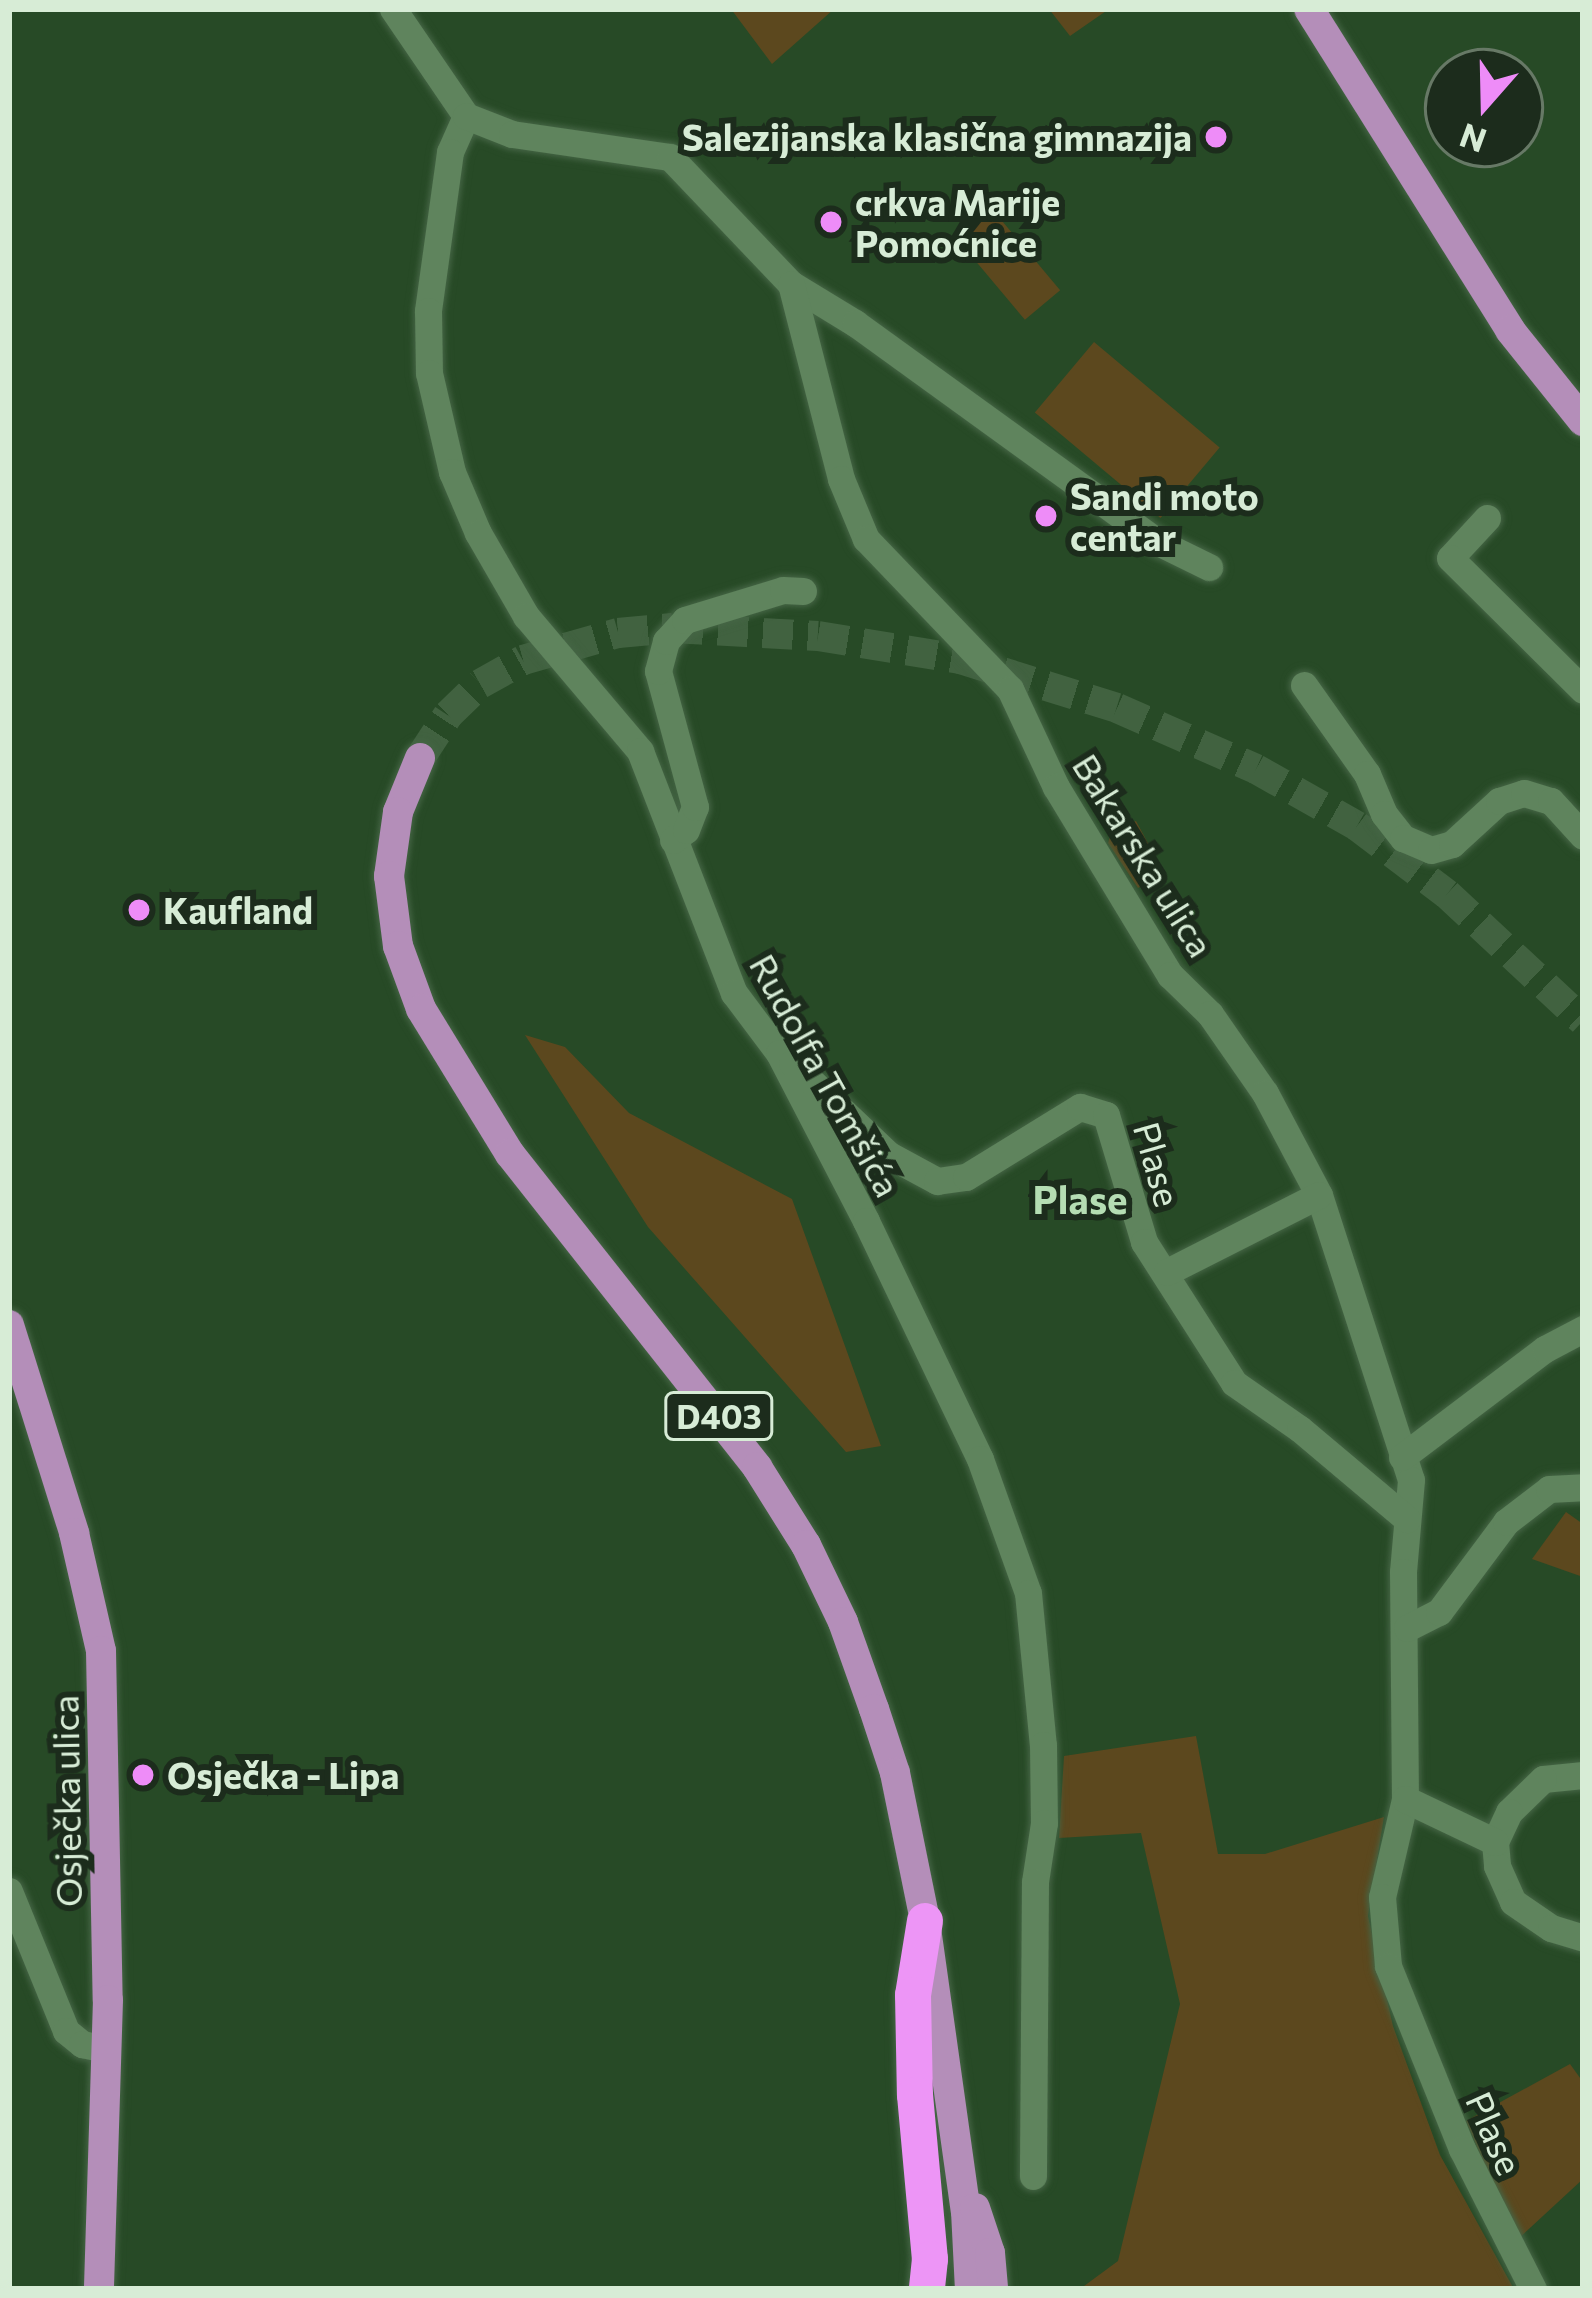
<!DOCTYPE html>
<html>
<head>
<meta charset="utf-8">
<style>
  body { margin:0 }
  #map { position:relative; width:1592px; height:2298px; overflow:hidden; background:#274a26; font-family:Commissioner,sans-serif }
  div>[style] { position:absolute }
  .green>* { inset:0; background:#5c481e; transform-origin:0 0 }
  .major-tunnel>* { height:30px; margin-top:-15px; transform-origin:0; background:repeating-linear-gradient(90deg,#416240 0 30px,transparent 0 45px) }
  .roads { filter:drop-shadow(0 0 3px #456545) drop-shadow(0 0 3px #456545) }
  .minor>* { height:27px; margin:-13.5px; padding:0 13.5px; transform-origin:13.5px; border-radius:13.5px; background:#5f845d }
  .major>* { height:30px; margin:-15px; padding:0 15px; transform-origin:15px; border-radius:15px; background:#b48eb9 }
  .highway>* { height:36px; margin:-18px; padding:0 18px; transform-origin:18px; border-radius:18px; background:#ed95f6 }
  .dots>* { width:33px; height:33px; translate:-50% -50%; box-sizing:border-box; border:6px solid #1c2c1c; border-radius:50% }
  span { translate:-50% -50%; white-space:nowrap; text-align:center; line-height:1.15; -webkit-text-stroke:12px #1c2c1c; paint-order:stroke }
  .shield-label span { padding:3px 9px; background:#1c2c1c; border:3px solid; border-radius:9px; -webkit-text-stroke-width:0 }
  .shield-label { font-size:33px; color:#d7ecd6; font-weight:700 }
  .poi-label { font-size:36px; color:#d7ecd6; font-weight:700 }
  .right { translate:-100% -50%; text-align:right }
  .left { translate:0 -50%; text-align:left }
  .street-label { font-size:36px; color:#d7ecd6 }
  .neighbourhood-label { font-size:39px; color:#b5ddb3; font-weight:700 }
  .frame { position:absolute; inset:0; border:12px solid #d7ecd6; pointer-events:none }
  .north { position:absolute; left:1424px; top:48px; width:120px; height:120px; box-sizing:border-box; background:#1c2c1c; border:3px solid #677966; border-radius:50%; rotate:200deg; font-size:33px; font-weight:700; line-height:48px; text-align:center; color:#d7ecd6 }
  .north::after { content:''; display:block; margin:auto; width:42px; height:54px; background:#ee8cf8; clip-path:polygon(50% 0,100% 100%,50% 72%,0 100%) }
</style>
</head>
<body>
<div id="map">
  <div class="green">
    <i style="clip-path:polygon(731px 9px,834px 9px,772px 64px)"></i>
    <i style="clip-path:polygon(1049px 9px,1109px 9px,1070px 36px)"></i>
    <i style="left:992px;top:209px;width:106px;height:46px;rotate:50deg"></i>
    <i style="left:1094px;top:342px;width:164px;height:92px;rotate:40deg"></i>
    <i style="clip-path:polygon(1136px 821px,1164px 873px,1138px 888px,1108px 843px,1112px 830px)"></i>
    <i style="clip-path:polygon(525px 1035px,565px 1047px,629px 1113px,792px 1199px,881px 1446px,846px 1452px,648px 1227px)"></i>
    <i style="clip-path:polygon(1566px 1512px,1583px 1524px,1583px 1577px,1532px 1559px)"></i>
    <i style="clip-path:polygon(1196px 1736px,1218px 1854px,1265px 1854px,1384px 1817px,1368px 1916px,1393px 2026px,1440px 2155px,1514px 2289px,1080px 2289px,1118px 2261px,1180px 2004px,1141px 1833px,1059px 1838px,1064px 1756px)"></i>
    <i style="clip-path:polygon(1570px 2064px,1583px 2082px,1583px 2179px,1517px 2240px,1466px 2121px)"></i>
  </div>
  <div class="major-tunnel">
    <i style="left:420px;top:758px;width:51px;rotate:-56.9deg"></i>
    <i style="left:448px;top:715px;width:45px;rotate:-44.1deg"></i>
    <i style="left:480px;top:684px;width:49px;rotate:-29.2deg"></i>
    <i style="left:523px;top:660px;width:99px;rotate:-15.9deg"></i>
    <i style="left:618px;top:633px;width:55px;rotate:-5.2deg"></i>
    <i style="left:673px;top:628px;width:145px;rotate:3.2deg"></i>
    <i style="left:818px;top:636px;width:144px;rotate:9.2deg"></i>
    <i style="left:960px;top:659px;width:164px;rotate:17.3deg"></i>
    <i style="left:1117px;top:708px;width:152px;rotate:23.7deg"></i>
    <i style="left:1256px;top:769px;width:116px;rotate:29.4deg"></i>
    <i style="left:1357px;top:826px;width:113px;rotate:37.1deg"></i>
    <i style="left:1447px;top:894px;width:186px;rotate:43deg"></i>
  </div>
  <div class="roads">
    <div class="minor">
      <i style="left:393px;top:9px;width:130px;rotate:55.7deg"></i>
      <i style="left:466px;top:116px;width:39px;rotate:114deg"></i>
      <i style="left:450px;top:152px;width:161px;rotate:97.9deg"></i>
      <i style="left:428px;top:311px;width:62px;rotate:89.1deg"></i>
      <i style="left:429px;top:373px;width:102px;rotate:76.9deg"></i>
      <i style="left:452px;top:472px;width:66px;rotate:66.9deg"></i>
      <i style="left:478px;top:533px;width:96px;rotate:60deg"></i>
      <i style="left:526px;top:616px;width:177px;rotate:49.8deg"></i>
      <i style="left:640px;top:751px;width:260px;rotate:68.8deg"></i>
      <i style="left:734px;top:993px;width:75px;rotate:53.1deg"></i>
      <i style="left:779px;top:1053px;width:189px;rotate:62.6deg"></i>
      <i style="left:866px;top:1221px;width:264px;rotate:64.4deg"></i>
      <i style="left:980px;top:1459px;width:142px;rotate:70.3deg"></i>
      <i style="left:1028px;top:1593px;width:153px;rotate:84.4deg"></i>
      <i style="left:1043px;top:1745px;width:78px;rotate:89.3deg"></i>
      <i style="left:1044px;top:1823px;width:60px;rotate:98.7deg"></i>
      <i style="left:1035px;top:1882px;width:294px;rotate:90.4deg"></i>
      <i style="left:466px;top:116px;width:49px;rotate:21.4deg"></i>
      <i style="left:512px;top:134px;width:160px;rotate:8.3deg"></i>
      <i style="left:670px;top:157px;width:175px;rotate:46.4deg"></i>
      <i style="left:791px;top:284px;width:75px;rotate:31.4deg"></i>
      <i style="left:855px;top:323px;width:374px;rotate:35.9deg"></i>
      <i style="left:1158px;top:542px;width:57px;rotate:26.1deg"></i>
      <i style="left:791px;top:284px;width:201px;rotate:75.6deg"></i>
      <i style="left:841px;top:479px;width:65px;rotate:67.4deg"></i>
      <i style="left:866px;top:539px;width:208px;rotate:46.2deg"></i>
      <i style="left:1010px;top:689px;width:108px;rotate:64.9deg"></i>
      <i style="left:1056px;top:787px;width:220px;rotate:58.8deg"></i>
      <i style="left:1170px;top:975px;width:56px;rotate:44.3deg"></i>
      <i style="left:1210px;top:1014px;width:96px;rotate:55.2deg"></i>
      <i style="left:1265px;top:1093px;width:115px;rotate:62.1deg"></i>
      <i style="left:1319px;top:1195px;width:299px;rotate:72.1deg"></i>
      <i style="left:1411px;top:1480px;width:92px;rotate:95deg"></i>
      <i style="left:1403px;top:1572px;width:227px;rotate:89.5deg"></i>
      <i style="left:1405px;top:1799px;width:101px;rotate:103.2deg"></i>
      <i style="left:1382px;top:1897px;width:69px;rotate:85deg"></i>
      <i style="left:1388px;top:1966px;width:197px;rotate:68deg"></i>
      <i style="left:1462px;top:2149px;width:157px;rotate:63.1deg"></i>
      <i style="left:1487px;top:518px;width:54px;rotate:132.8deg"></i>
      <i style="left:1450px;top:558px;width:187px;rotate:44.8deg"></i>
      <i style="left:1304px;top:685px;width:109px;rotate:54.7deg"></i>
      <i style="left:1367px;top:774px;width:43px;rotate:67deg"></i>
      <i style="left:1384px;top:814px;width:31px;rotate:52deg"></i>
      <i style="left:1403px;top:838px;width:30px;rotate:23deg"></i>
      <i style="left:1431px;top:850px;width:22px;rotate:-16deg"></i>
      <i style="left:1452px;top:844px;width:64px;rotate:-42.5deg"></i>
      <i style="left:1499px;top:801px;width:26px;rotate:-18deg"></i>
      <i style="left:1524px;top:793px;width:28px;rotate:17deg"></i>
      <i style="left:1551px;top:801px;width:47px;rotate:47.6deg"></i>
      <i style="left:673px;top:840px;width:16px;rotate:-38deg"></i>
      <i style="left:686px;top:830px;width:25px;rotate:-69deg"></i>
      <i style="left:695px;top:807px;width:141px;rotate:-105.2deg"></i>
      <i style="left:658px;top:671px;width:31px;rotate:-75deg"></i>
      <i style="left:666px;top:641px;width:28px;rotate:-48deg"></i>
      <i style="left:685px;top:620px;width:102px;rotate:-17deg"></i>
      <i style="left:783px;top:590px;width:20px;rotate:3deg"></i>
      <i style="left:792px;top:1063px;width:134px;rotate:43.5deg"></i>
      <i style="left:889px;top:1155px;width:55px;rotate:28.4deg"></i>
      <i style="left:937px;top:1181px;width:29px;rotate:-8deg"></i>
      <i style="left:966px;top:1177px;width:134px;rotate:-31.6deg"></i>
      <i style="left:1080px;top:1107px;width:27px;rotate:17deg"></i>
      <i style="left:1106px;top:1115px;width:133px;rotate:73.3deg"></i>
      <i style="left:1144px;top:1242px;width:167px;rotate:57.4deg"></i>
      <i style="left:1234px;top:1383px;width:80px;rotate:34.9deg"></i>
      <i style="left:1300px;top:1429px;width:140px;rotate:40.1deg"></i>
      <i style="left:1167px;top:1272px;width:170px;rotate:-26.9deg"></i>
      <i style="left:1402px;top:1457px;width:179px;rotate:-37.1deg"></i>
      <i style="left:1545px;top:1349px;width:43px;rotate:-27.8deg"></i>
      <i style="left:1407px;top:1628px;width:36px;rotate:-27deg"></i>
      <i style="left:1439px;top:1612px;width:112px;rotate:-53.3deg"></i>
      <i style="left:1506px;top:1522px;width:54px;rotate:-37.5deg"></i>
      <i style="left:1549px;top:1489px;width:34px;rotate:-3deg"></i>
      <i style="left:1583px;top:1775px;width:40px;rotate:174.3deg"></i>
      <i style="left:1543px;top:1779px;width:47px;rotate:135.9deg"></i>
      <i style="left:1509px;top:1812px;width:33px;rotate:115deg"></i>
      <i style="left:1495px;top:1842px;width:24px;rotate:85deg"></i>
      <i style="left:1497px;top:1866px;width:39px;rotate:66deg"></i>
      <i style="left:1513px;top:1902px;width:46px;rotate:34.4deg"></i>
      <i style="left:1551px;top:1928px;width:34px;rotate:17deg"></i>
      <i style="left:1405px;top:1799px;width:100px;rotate:25.5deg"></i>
      <i style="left:9px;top:1891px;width:151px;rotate:67.8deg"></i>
      <i style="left:66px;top:2031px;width:21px;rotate:39deg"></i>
      <i style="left:82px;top:2044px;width:25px;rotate:12deg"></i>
    </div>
    <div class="major">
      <i style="left:1309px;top:9px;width:379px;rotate:57.9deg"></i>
      <i style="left:1510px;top:330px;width:117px;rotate:51.3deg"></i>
      <i style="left:420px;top:758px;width:58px;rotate:112.2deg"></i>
      <i style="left:398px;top:812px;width:65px;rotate:98deg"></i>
      <i style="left:389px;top:876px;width:71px;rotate:82.7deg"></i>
      <i style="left:398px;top:946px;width:67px;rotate:69.9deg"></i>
      <i style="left:421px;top:1009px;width:170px;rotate:58.5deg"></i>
      <i style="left:510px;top:1154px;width:399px;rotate:51.7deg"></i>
      <i style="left:757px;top:1467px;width:92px;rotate:57.9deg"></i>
      <i style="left:806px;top:1545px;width:85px;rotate:64.3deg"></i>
      <i style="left:843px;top:1622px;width:92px;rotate:70.4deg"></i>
      <i style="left:874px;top:1709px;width:67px;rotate:71.8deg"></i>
      <i style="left:895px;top:1773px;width:151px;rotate:78.5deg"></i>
      <i style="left:925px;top:1921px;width:293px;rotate:82deg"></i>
      <i style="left:966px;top:2211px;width:78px;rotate:87.1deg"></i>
      <i style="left:9px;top:1325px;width:218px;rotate:72.6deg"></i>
      <i style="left:74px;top:1533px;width:121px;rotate:77.1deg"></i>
      <i style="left:101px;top:1651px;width:349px;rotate:88.9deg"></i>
      <i style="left:108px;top:2000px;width:289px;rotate:91.8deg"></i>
      <i style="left:975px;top:2208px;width:47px;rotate:71.6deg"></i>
      <i style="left:990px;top:2253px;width:36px;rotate:85deg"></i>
    </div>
    <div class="highway">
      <i style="left:925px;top:1921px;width:75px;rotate:99.2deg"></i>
      <i style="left:913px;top:1995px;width:100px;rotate:88.9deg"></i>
      <i style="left:915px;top:2095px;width:165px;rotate:84.8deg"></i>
      <i style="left:930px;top:2259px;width:30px;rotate:96deg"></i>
    </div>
  </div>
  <div class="dots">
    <i style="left:1216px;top:137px;background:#ee8cf8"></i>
    <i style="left:831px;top:222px;background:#ee8cf8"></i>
    <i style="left:1046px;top:516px;background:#ee8cf8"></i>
    <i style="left:139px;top:910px;background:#ee8cf8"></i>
    <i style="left:143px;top:1775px;background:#ee8cf8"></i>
  </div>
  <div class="shield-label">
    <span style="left:719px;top:1416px">D403</span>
  </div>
  <div class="poi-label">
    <span class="right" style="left:1192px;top:137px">Salezijanska klasična gimnazija</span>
    <span class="left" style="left:855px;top:222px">crkva Marije<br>Pomoćnice</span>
    <span class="left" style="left:1070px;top:516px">Sandi moto<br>centar</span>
    <span class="left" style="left:163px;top:910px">Kaufland</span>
    <span class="left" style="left:167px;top:1775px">Osječka - Lipa</span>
  </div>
  <div class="street-label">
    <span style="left:1144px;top:855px;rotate:58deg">Bakarska ulica</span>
    <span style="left:826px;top:1075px;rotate:61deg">Rudolfa Tomšića</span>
    <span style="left:1158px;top:1164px;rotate:74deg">Plase</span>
    <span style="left:66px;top:1801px;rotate:-91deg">Osječka ulica</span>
    <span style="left:1495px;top:2133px;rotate:66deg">Plase</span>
  </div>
  <div class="neighbourhood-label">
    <span style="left:1080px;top:1198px">Plase</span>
  </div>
  <div class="frame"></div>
  <div class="north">N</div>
</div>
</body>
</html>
